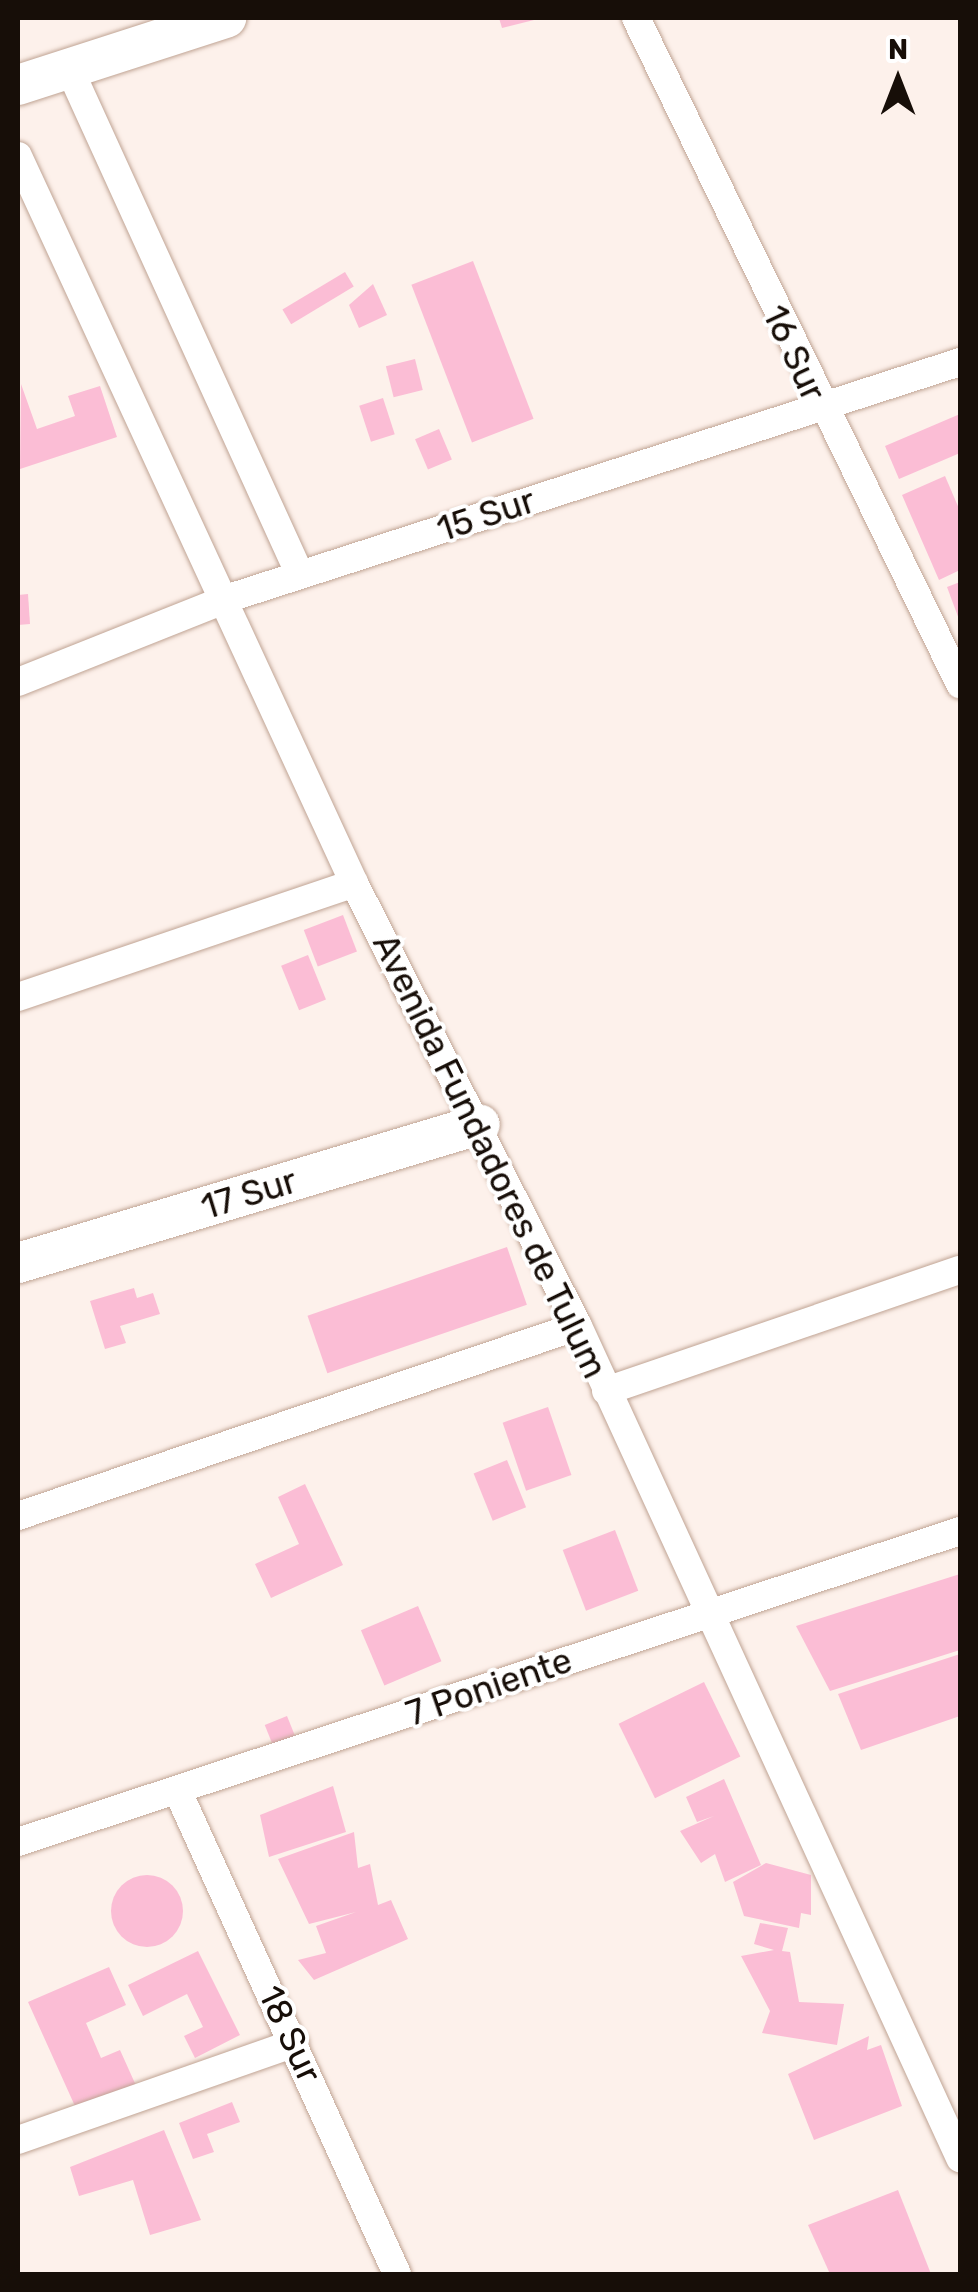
<!DOCTYPE html>
<html>
<head>
<meta charset="utf-8">
<style>
  body { margin:0 }
  #map { position:relative; width:978px; height:2292px; overflow:hidden; background:#fdf1eb; font-family:Rubik,sans-serif }
  div>[style] { position:absolute }
  .building>* { inset:0; background:#fbbdd5; transform-origin:0 0 }
  .round { border-radius:50% }
  .roads { filter:drop-shadow(0 0 2px #c0a494) drop-shadow(0 0 2px #c0a494) }
  .street>* { height:28px; margin:-14px; padding:0 14px; transform-origin:14px; border-radius:14px; background:#fff }
  .secondary>* { height:40px; margin:-20px; padding:0 20px; transform-origin:20px; border-radius:20px; background:#fff }
  span { translate:-50% -50%; white-space:nowrap; text-align:center; line-height:1.15; -webkit-text-stroke:8px #fff; paint-order:stroke }
  .street-label { font-size:35px; color:#170e08 }
  .frame { position:absolute; inset:0; border:20px solid #170e08; pointer-events:none }
  .north { position:absolute; left:848px; top:30px; width:100px; height:100px; -webkit-text-stroke:8px #fff; paint-order:stroke; rotate:0deg; font-size:28px; font-weight:700; line-height:40px; text-align:center; color:#170e08 }
  .north::after { content:''; display:block; margin:auto; width:35px; height:45px; background:#170e08; clip-path:polygon(50% 0,100% 100%,50% 72%,0 100%) }
</style>
</head>
<body>
<div id="map">
  <div class="building">
    <i style="clip-path:polygon(499px 18px,538px 18px,538px 19px,502px 28px)"></i>
    <i style="left:473px;top:261px;width:169px;height:66px;rotate:69deg"></i>
    <i style="left:345px;top:272px;width:17px;height:73px;rotate:59deg"></i>
    <i style="clip-path:polygon(373px 284px,387px 315px,359px 328px,349px 305px)"></i>
    <i style="left:415px;top:359px;width:32px;height:30px;rotate:76deg"></i>
    <i style="clip-path:polygon(21px 384px,37px 429px,75px 416px,68px 396px,100px 386px,117px 437px,20px 469px)"></i>
    <i style="left:383px;top:398px;width:38px;height:25px;rotate:72deg"></i>
    <i style="clip-path:polygon(960px 414px,960px 453px,899px 479px,885px 446px)"></i>
    <i style="left:439px;top:429px;width:33px;height:26px;rotate:67deg"></i>
    <i style="clip-path:polygon(945px 476px,960px 511px,960px 570px,939px 580px,902px 495px)"></i>
    <i style="clip-path:polygon(960px 582px,960px 622px,947px 587px)"></i>
    <i style="clip-path:polygon(28px 594px,30px 624px,18px 625px,18px 595px)"></i>
    <i style="left:343px;top:915px;width:39px;height:42px;rotate:69deg"></i>
    <i style="left:308px;top:955px;width:48px;height:29px;rotate:68deg"></i>
    <i style="left:507px;top:1247px;width:61px;height:211px;rotate:71deg"></i>
    <i style="clip-path:polygon(134px 1288px,137px 1298px,153px 1293px,160px 1314px,120px 1326px,126px 1343px,105px 1349px,90px 1301px)"></i>
    <i style="left:548px;top:1407px;width:72px;height:48px;rotate:71deg"></i>
    <i style="left:507px;top:1460px;width:51px;height:36px;rotate:68deg"></i>
    <i style="clip-path:polygon(305px 1484px,343px 1565px,271px 1598px,255px 1564px,299px 1544px,278px 1497px)"></i>
    <i style="left:615px;top:1530px;width:65px;height:56px;rotate:69deg"></i>
    <i style="clip-path:polygon(960px 1574px,960px 1650px,830px 1691px,796px 1626px)"></i>
    <i style="left:418px;top:1606px;width:60px;height:62px;rotate:67deg"></i>
    <i style="clip-path:polygon(960px 1654px,960px 1716px,861px 1750px,838px 1694px)"></i>
    <i style="left:704px;top:1682px;width:83px;height:95px;rotate:64deg"></i>
    <i style="left:287px;top:1716px;width:22px;height:24px;rotate:68deg"></i>
    <i style="clip-path:polygon(724px 1779px,761px 1865px,725px 1882px,715px 1854px,701px 1863px,680px 1831px,714px 1816px,697px 1822px,686px 1797px)"></i>
    <i style="clip-path:polygon(333px 1786px,346px 1832px,269px 1857px,260px 1815px)"></i>
    <i style="clip-path:polygon(354px 1832px,358px 1868px,370px 1864px,378px 1905px,391px 1900px,408px 1939px,314px 1980px,298px 1960px,326px 1953px,316px 1926px,356px 1912px,309px 1924px,278px 1859px)"></i>
    <i style="clip-path:polygon(766px 1863px,811px 1875px,811px 1915px,801px 1913px,799px 1928px,744px 1916px,733px 1882px)"></i>
    <i class="round" style="left:111px;top:1875px;width:72px;height:72px"></i>
    <i style="clip-path:polygon(760px 1923px,788px 1928px,782px 1951px,790px 1952px,799px 2002px,844px 2004px,837px 2045px,762px 2033px,770px 2011px,741px 1956px,774px 1950px,754px 1944px)"></i>
    <i style="clip-path:polygon(198px 1951px,240px 2035px,195px 2058px,184px 2036px,203px 2027px,187px 1994px,143px 2016px,128px 1985px)"></i>
    <i style="clip-path:polygon(109px 1967px,126px 2005px,86px 2023px,101px 2058px,120px 2050px,138px 2090px,79px 2115px,28px 2002px)"></i>
    <i style="clip-path:polygon(869px 2036px,867px 2050px,881px 2045px,902px 2106px,814px 2140px,788px 2074px)"></i>
    <i style="clip-path:polygon(232px 2102px,240px 2122px,207px 2134px,214px 2152px,193px 2159px,179px 2123px)"></i>
    <i style="clip-path:polygon(164px 2130px,201px 2220px,150px 2235px,133px 2180px,79px 2196px,70px 2167px)"></i>
    <i style="clip-path:polygon(898px 2190px,931px 2274px,830px 2274px,808px 2225px)"></i>
  </div>
  <div class="roads">
    <div class="street">
      <i style="left:636px;top:18px;width:741px;rotate:64.06deg"></i>
      <i style="left:69px;top:68px;width:557px;rotate:65.5deg"></i>
      <i style="left:18px;top:156px;width:801px;rotate:65.19deg"></i>
      <i style="left:354px;top:883px;width:496px;rotate:63.2deg"></i>
      <i style="left:578px;top:1326px;width:916px;rotate:65.34deg"></i>
      <i style="left:18px;top:682px;width:227px;rotate:-21.7deg"></i>
      <i style="left:229px;top:598px;width:768px;rotate:-17.89deg"></i>
      <i style="left:18px;top:997px;width:355px;rotate:-18.7deg"></i>
      <i style="left:606px;top:1391px;width:374px;rotate:-18.9deg"></i>
      <i style="left:18px;top:1516px;width:591px;rotate:-18.74deg"></i>
      <i style="left:179px;top:1794px;width:527px;rotate:65.57deg"></i>
      <i style="left:18px;top:1842px;width:992px;rotate:-18.27deg"></i>
      <i style="left:18px;top:2140px;width:293px;rotate:-19.3deg"></i>
    </div>
    <div class="secondary">
      <i style="left:18px;top:85px;width:219px;rotate:-17.9deg"></i>
      <i style="left:18px;top:1263px;width:482px;rotate:-16.7deg"></i>
    </div>
  </div>
  <div class="street-label">
    <span style="left:794px;top:353px;rotate:65deg">16 Sur</span>
    <span style="left:486px;top:515px;rotate:-18deg">15 Sur</span>
    <span style="left:490px;top:1156px;rotate:64deg">Avenida Fundadores de Tulum</span>
    <span style="left:249px;top:1194px;rotate:-17deg">17 Sur</span>
    <span style="left:489px;top:1687px;rotate:-19deg">7 Poniente</span>
    <span style="left:290px;top:2034px;rotate:65deg">18 Sur</span>
  </div>
  <div class="frame"></div>
  <div class="north">N</div>
</div>
</body>
</html>
